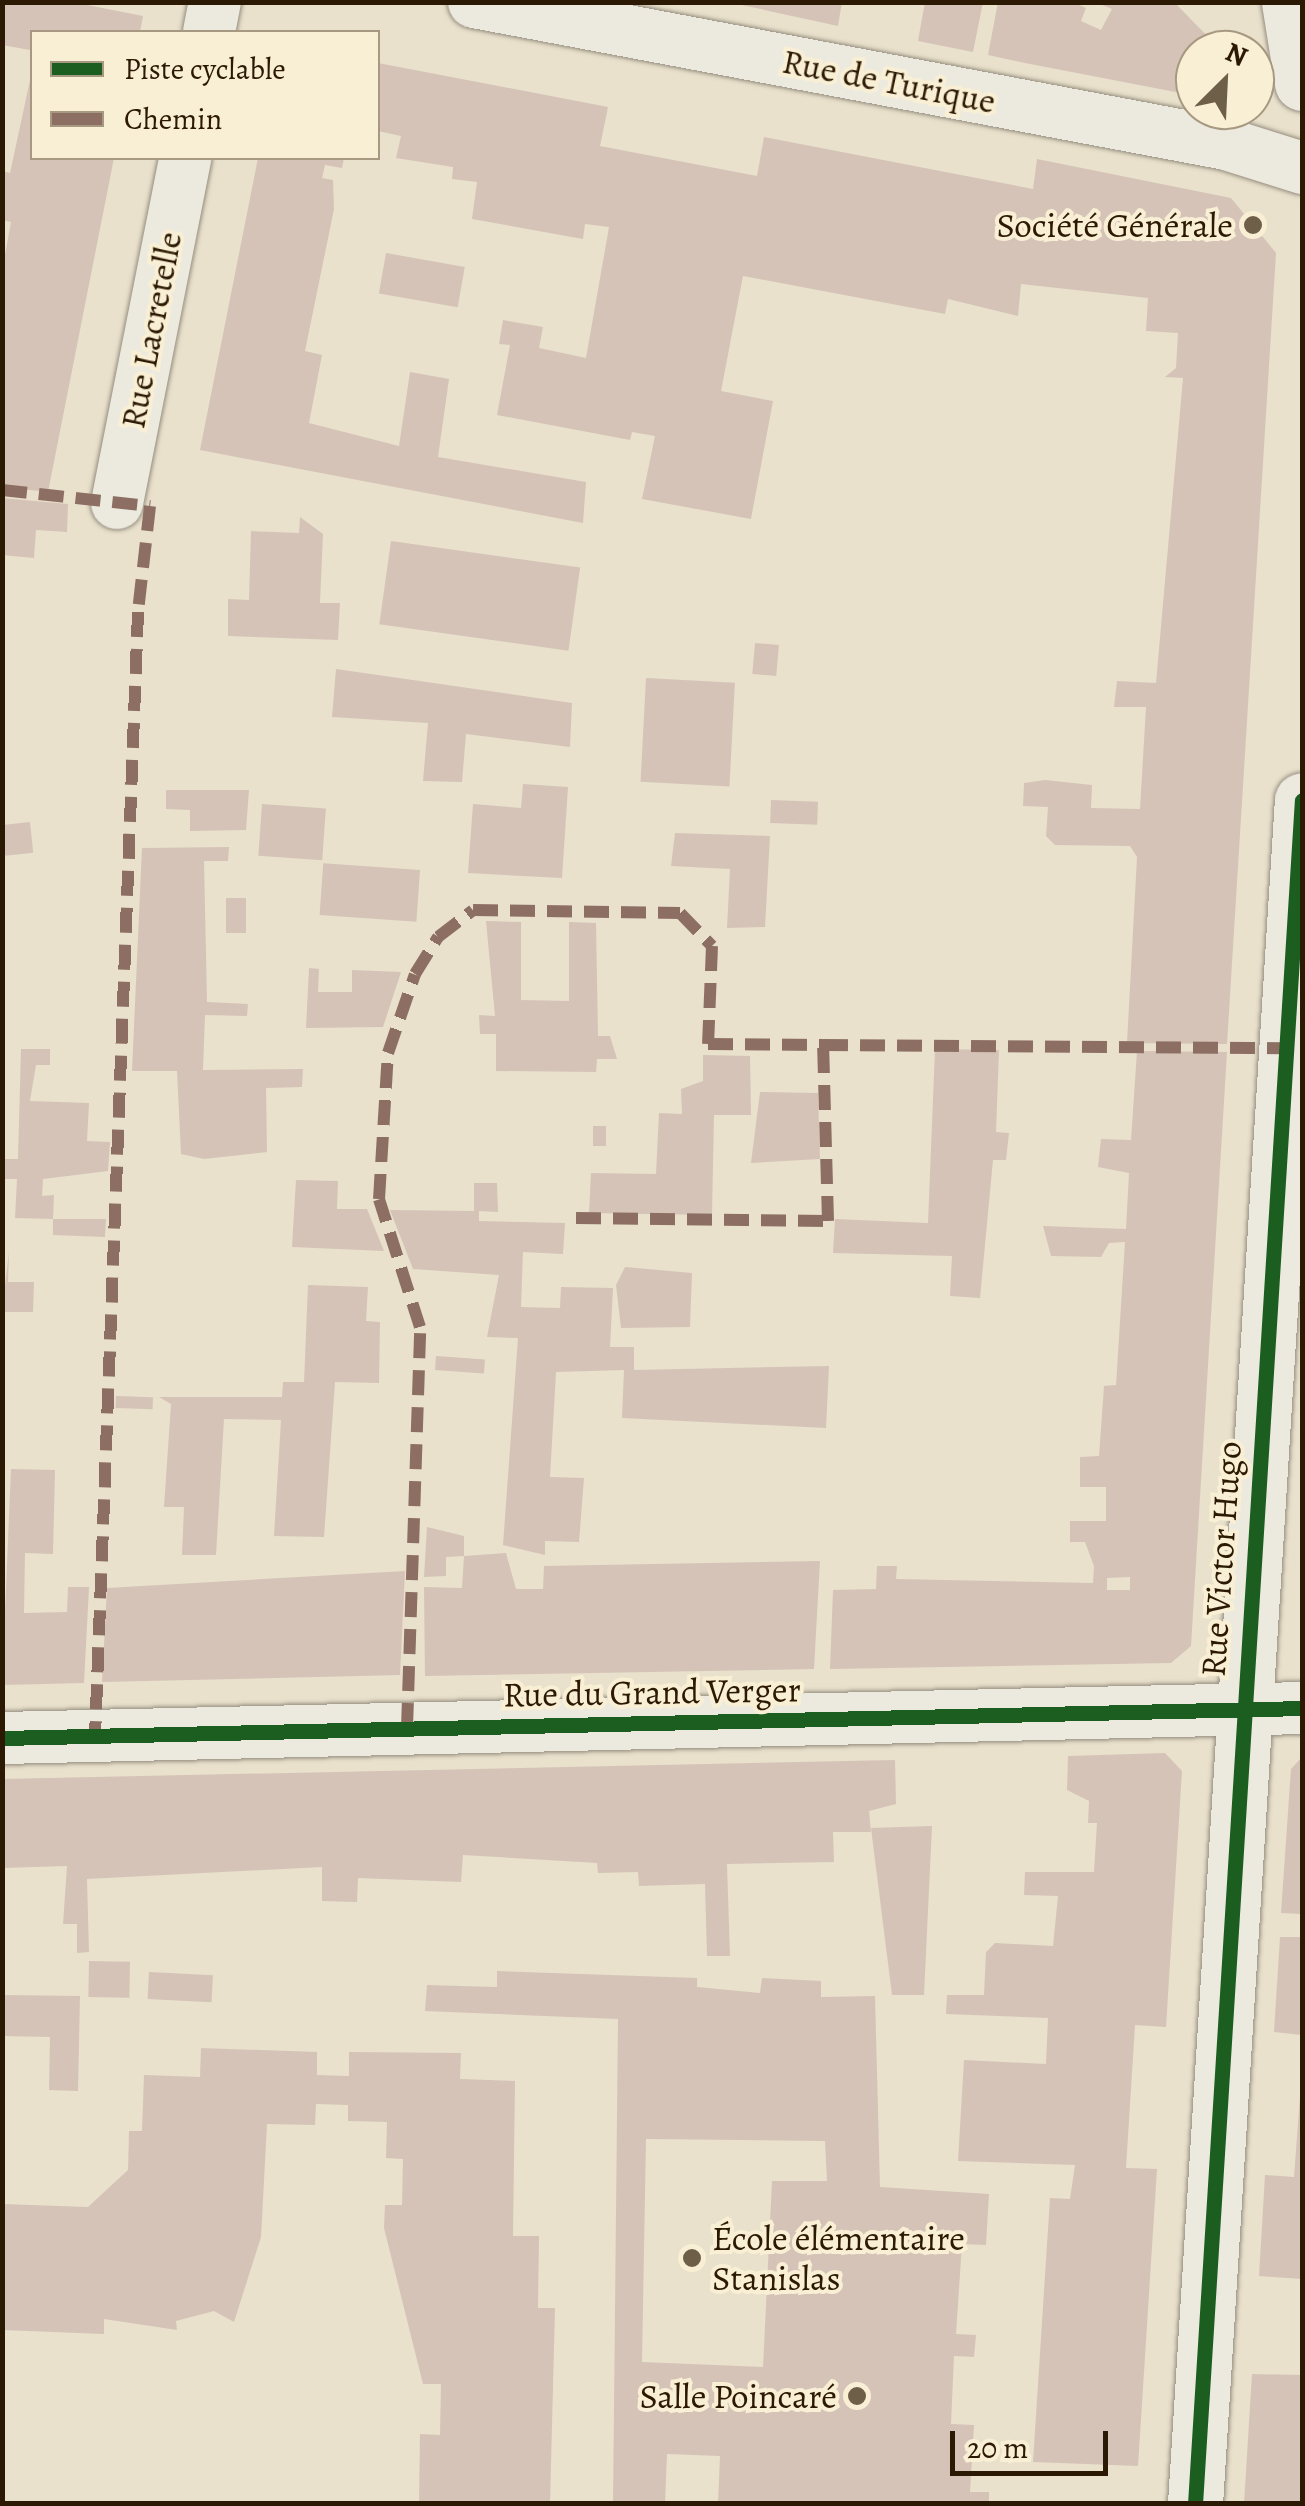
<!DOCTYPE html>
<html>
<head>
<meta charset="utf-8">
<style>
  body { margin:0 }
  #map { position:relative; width:1305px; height:2506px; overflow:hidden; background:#e9e1cc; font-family:Alegreya,serif }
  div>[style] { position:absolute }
  .building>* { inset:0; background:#d5c3b8; transform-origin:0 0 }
  .roads { filter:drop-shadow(0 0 2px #958d7f) drop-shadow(0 0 2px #958d7f) }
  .street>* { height:52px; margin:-26px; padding:0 26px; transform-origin:26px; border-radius:26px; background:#ece9de }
  .secondary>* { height:55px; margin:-27.5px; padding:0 27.5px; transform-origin:27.5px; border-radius:27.5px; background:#ece9de }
  .quiet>* { height:12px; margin-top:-6px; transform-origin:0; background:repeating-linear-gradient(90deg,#8d6e63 0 25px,transparent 0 37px) }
  .cycleway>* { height:15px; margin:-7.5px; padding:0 7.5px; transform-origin:7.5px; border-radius:7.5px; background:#1b5e20 }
  .dots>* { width:28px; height:28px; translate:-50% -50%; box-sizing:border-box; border:5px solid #f9efd5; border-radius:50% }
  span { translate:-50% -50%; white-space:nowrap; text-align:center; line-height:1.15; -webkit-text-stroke:8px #f9efd5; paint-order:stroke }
  .street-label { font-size:35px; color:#2c1903 }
  .poi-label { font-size:35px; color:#2c1903 }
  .right { translate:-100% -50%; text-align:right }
  .left { translate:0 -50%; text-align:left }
  .frame { position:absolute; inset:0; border:5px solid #2c1903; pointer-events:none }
  .legend { position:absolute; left:30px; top:30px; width:350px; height:130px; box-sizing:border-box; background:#f9efd5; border:2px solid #a79981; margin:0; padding:12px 18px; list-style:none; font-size:30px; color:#2c1903 }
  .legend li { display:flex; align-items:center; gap:20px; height:50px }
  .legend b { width:50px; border:2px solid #a79981 }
  .north { position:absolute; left:1175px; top:30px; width:100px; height:100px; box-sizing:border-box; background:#f9efd5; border:2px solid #a79981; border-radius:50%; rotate:24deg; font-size:28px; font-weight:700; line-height:40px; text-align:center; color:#2c1903 }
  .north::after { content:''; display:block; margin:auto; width:35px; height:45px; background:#6e5f49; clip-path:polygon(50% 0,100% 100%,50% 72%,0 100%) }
  .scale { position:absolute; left:950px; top:2431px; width:158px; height:45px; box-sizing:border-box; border:5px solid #2c1903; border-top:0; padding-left:12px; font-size:30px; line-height:35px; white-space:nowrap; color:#2c1903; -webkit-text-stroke:8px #f9efd5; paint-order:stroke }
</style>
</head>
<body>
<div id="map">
  <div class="building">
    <i style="clip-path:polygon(2px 2px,72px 2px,143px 16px,140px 32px,32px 32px,32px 67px,30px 50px,2px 45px)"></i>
    <i style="clip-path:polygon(728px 2px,842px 2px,838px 26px)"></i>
    <i style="clip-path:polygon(925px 2px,983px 2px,973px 52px,918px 41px)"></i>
    <i style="clip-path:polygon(998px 2px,1073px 2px,1086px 8px,1081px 21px,1101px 30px,1112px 9px,1095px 2px,1174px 2px,1217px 46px,1195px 50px,1191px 95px,1025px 63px,988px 55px)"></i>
    <i style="clip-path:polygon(378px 63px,608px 107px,600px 146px,757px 176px,764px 137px,1033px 189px,1037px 159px,1231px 198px,1276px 253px,1227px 1044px,1127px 1043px,1137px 857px,1130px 846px,1055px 845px,1046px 836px,1048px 807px,1023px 806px,1024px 783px,1045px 780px,1092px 785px,1091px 808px,1140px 809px,1146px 707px,1114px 707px,1117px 681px,1156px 683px,1183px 378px,1165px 377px,1176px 368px,1178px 333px,1146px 331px,1148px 298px,1021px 284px,1018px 316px,948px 299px,945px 314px,743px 276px,721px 391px,773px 401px,751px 519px,642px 499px,655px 436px,632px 432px,630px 440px,497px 415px,510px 345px,499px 344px,503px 320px,543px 327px,539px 348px,586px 358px,609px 227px,585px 224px,583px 239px,472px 219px,477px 182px,452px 179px,453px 167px,396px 158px,401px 136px,378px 131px)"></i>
    <i style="clip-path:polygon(32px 71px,32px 158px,114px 158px,48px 492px,2px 487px,2px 271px,11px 222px,2px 220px,2px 171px,10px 173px)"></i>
    <i style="clip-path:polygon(258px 158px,344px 158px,342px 168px,325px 165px,322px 178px,333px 180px,334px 209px,305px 351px,322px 355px,309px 423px,399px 446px,410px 372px,449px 379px,438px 457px,586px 482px,583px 523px,200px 450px)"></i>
    <i style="left:386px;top:253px;width:80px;height:41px;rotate:10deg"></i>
    <i style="clip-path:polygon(2px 498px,68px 504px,67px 532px,36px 530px,34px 558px,2px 555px)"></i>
    <i style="clip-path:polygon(300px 517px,323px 534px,320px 603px,340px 603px,338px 640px,228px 636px,228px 599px,249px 600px,251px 531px,299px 533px)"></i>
    <i style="left:391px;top:541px;width:191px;height:84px;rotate:8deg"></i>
    <i style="left:755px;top:643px;width:24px;height:31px;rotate:5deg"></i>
    <i style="clip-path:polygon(336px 669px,572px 703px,570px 747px,466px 734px,462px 782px,423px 781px,428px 723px,332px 717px)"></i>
    <i style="left:646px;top:678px;width:89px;height:104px;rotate:3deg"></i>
    <i style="clip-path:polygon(523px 784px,568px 787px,562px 878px,468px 873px,473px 804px,521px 808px)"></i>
    <i style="clip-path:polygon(166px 790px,249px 790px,246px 830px,190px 831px,190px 810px,166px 809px)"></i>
    <i style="left:771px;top:800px;width:47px;height:23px;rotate:2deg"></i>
    <i style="left:262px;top:804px;width:64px;height:52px;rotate:4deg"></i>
    <i style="left:30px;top:822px;width:31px;height:28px;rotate:84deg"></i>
    <i style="clip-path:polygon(675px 833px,770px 836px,765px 927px,727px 928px,730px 869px,671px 866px)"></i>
    <i style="clip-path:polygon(229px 847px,228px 861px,204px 861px,207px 1002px,248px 1004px,247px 1016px,205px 1015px,203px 1070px,303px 1069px,302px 1087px,266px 1088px,267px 1152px,204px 1159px,181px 1154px,177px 1071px,132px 1071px,142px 848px)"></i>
    <i style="left:420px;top:870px;width:52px;height:97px;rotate:94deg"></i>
    <i style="left:226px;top:898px;width:20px;height:35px"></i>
    <i style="clip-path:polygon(486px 921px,521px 922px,521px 1000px,569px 1001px,569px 922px,596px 923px,598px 1036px,610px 1036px,617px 1059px,597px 1059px,596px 1072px,496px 1071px,496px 1034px,480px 1034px,479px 1015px,495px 1016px)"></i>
    <i style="clip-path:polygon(309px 968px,319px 969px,318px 992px,352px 992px,352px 970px,401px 972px,383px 1027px,306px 1028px)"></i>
    <i style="clip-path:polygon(21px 1049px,50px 1049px,50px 1065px,36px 1065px,30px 1101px,89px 1103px,87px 1141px,110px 1142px,108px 1171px,43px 1179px,42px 1196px,54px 1195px,53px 1219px,106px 1219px,105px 1237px,53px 1235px,53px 1219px,15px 1218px,17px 1179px,2px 1179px,2px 1159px,18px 1159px)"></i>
    <i style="clip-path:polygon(935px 1049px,999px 1050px,996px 1132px,1009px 1133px,1006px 1160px,993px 1160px,980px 1298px,950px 1296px,952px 1256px,833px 1253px,835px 1219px,928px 1223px)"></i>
    <i style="clip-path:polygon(evenodd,1137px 1051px,1227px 1052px,1191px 1646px,1171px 1663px,830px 1669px,833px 1590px,876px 1589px,877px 1566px,897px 1566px,896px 1579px,1093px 1583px,1094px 1566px,1085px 1542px,1070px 1542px,1070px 1521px,1106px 1521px,1106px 1487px,1080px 1487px,1080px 1457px,1099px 1456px,1104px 1386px,1116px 1385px,1125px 1242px,1109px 1243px,1101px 1257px,1051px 1256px,1043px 1226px,1126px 1229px,1129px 1173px,1098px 1167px,1101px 1139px,1131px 1140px,1137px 1051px,1130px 1577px,1130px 1590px,1107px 1590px,1107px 1578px,1130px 1577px)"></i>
    <i style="clip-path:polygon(703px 1055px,750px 1056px,751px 1115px,714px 1115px,712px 1215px,589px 1213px,591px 1173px,656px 1174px,659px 1113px,682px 1114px,681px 1089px,703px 1081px)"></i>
    <i style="clip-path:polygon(760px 1092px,818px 1093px,820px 1159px,751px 1163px)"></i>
    <i style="left:593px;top:1126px;width:13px;height:20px"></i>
    <i style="clip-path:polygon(296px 1180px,338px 1181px,337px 1209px,367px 1209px,384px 1251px,292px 1247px)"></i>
    <i style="clip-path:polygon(474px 1183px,497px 1183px,498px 1212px,479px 1211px,479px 1221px,565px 1223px,563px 1254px,523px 1252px,521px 1307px,560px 1308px,561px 1287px,613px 1288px,610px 1347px,634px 1347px,634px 1370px,829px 1366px,826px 1428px,622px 1418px,624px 1370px,556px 1372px,550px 1477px,584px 1478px,579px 1542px,545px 1541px,545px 1555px,503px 1545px,518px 1338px,487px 1337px,499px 1275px,413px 1269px,390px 1210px,474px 1211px)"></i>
    <i style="clip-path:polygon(9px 1252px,8px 1282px,34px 1282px,33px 1312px,2px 1312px)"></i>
    <i style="clip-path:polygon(625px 1267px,692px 1273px,690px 1327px,621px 1328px,616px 1285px)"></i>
    <i style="clip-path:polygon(308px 1285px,368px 1287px,366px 1321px,380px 1322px,379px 1383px,335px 1382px,324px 1537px,274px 1536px,281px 1420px,224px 1419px,216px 1555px,182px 1555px,184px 1507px,164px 1507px,171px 1404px,159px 1397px,282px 1397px,283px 1382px,304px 1382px)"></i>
    <i style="left:436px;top:1356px;width:49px;height:14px;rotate:4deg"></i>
    <i style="left:116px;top:1396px;width:37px;height:12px;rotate:2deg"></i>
    <i style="clip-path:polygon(11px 1469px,55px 1470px,53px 1554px,25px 1553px,24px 1613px,67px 1612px,68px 1587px,89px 1587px,84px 1683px,2px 1685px)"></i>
    <i style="clip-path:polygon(427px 1527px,464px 1536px,464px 1556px,446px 1557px,446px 1576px,424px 1577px)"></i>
    <i style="clip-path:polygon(506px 1553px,516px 1589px,543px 1589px,544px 1566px,820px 1561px,814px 1669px,425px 1676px,424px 1587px,462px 1588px,464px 1556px)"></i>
    <i style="clip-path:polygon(405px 1571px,400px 1675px,102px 1682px,107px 1588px)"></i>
    <i style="clip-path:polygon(1165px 1753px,1182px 1771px,1166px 2027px,1135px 2025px,1126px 2168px,1157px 2169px,1138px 2466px,1033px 2462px,1050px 2198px,1070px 2199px,1075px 2165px,958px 2161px,964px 2060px,1046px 2064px,1048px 2018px,946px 2014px,947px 1995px,984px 1995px,986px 1952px,995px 1943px,1053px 1946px,1058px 1896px,1024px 1895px,1025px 1872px,1094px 1872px,1097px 1823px,1088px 1823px,1089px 1801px,1067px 1790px,1068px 1756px)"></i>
    <i style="clip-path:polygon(1302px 1757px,1302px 1914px,1281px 1913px,1291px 1769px)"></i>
    <i style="clip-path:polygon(895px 1760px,896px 1804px,869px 1811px,871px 1832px,833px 1832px,834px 1862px,727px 1864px,730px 1956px,707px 1956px,705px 1884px,639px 1886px,638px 1872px,598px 1873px,597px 1863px,463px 1855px,461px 1882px,358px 1878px,357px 1902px,322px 1901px,322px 1867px,87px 1879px,89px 1952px,77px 1953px,77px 1924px,63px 1924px,67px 1866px,2px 1868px,2px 1779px)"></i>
    <i style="clip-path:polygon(932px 1826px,924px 1995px,892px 1995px,871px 1828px)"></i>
    <i style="clip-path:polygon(1280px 1937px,1302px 1937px,1302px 2035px,1274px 2032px)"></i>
    <i style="left:89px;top:1961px;width:41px;height:36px;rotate:1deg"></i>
    <i style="clip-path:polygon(evenodd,497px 1971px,697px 1978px,697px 1987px,760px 1993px,762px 1978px,821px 1981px,821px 1997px,875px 1996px,880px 2187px,989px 2194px,986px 2245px,962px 2244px,956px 2334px,976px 2335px,974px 2357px,954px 2356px,951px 2424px,974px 2425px,970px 2492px,989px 2492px,989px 2504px,718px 2504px,720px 2456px,667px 2454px,665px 2504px,613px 2504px,618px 2019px,425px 2011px,427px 1985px,497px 1987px,497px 1971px,646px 2139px,825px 2141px,827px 2181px,772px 2181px,763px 2367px,642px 2362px,646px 2139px)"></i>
    <i style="left:149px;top:1972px;width:64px;height:27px;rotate:3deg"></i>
    <i style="clip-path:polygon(2px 1995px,80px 1996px,78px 2091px,49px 2090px,50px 2037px,2px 2036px)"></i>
    <i style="clip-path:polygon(201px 2048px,317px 2052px,317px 2075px,349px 2076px,349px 2052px,461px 2053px,460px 2079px,515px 2081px,513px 2236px,539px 2236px,538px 2308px,555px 2308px,550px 2504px,419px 2504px,420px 2434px,440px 2435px,441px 2384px,423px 2384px,384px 2228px,385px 2205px,402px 2205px,403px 2159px,386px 2158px,387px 2122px,348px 2121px,348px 2105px,316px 2104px,315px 2125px,267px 2124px,261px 2237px,234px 2322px,214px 2311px,176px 2321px,177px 2330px,104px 2319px,104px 2334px,2px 2330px,2px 2204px,88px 2207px,128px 2170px,129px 2131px,142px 2131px,144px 2075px,200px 2077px)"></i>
    <i style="clip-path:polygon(1302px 2069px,1302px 2279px,1259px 2276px,1265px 2175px,1294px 2177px)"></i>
    <i style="clip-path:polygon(1252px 2374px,1302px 2375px,1302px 2504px,1244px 2504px)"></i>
  </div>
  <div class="roads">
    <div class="street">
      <i style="left:474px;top:2px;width:765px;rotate:10.69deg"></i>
      <i style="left:1226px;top:144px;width:80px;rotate:17.5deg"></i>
      <i style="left:209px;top:32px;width:31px;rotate:-79deg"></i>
      <i style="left:117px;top:503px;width:352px;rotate:-78.8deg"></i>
      <i style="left:2px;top:1738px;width:1300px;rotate:-1.32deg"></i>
    </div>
    <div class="secondary">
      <i style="left:1289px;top:2px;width:82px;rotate:80.9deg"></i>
      <i style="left:1195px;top:2504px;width:1707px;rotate:-86.41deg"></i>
    </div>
  </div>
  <div class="quiet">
    <i style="left:2px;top:490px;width:149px;rotate:6.2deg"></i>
    <i style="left:150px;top:506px;width:107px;rotate:96.5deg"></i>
    <i style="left:138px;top:612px;width:1125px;rotate:92.19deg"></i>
    <i style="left:576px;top:1218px;width:252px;rotate:0.7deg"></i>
    <i style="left:828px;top:1221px;width:176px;rotate:-91.6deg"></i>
    <i style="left:823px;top:1045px;width:463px;rotate:0.4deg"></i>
    <i style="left:407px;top:1728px;width:401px;rotate:-88.1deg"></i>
    <i style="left:420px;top:1327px;width:134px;rotate:-107.8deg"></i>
    <i style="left:379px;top:1199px;width:146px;rotate:-86.5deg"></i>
    <i style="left:388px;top:1053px;width:83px;rotate:-71.1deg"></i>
    <i style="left:415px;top:974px;width:44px;rotate:-58.1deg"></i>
    <i style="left:438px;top:937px;width:44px;rotate:-37.6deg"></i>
    <i style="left:473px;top:910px;width:207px;rotate:0.8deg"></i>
    <i style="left:680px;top:913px;width:46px;rotate:45.9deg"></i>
    <i style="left:712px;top:946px;width:98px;rotate:92.3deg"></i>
    <i style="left:708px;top:1044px;width:115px;rotate:0.5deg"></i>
  </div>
  <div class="cycleway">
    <i style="left:2px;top:1738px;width:1300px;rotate:-1.32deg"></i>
    <i style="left:1195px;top:2504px;width:1707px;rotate:-86.41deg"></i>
  </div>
  <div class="dots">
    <i style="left:1253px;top:225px;background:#6e5f49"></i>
    <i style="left:692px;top:2258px;background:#6e5f49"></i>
    <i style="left:857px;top:2396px;background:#6e5f49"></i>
  </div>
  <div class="street-label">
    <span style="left:889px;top:81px;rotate:11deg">Rue de Turique</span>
    <span style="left:151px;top:330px;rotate:-79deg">Rue Lacretelle</span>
    <span style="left:1221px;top:1559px;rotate:-86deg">Rue Victor Hugo</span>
    <span style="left:652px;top:1692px;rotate:-1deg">Rue du Grand Verger</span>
  </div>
  <div class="poi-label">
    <span class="right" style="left:1233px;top:225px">Société Générale</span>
    <span class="left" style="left:712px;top:2258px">École élémentaire<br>Stanislas</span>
    <span class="right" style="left:837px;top:2396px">Salle Poincaré</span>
  </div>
  <div class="frame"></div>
  <ul class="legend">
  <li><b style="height:12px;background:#1b5e20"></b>Piste cyclable</li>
  <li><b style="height:12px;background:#8d6e63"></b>Chemin</li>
  </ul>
  <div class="north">N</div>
  <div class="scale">20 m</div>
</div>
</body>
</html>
